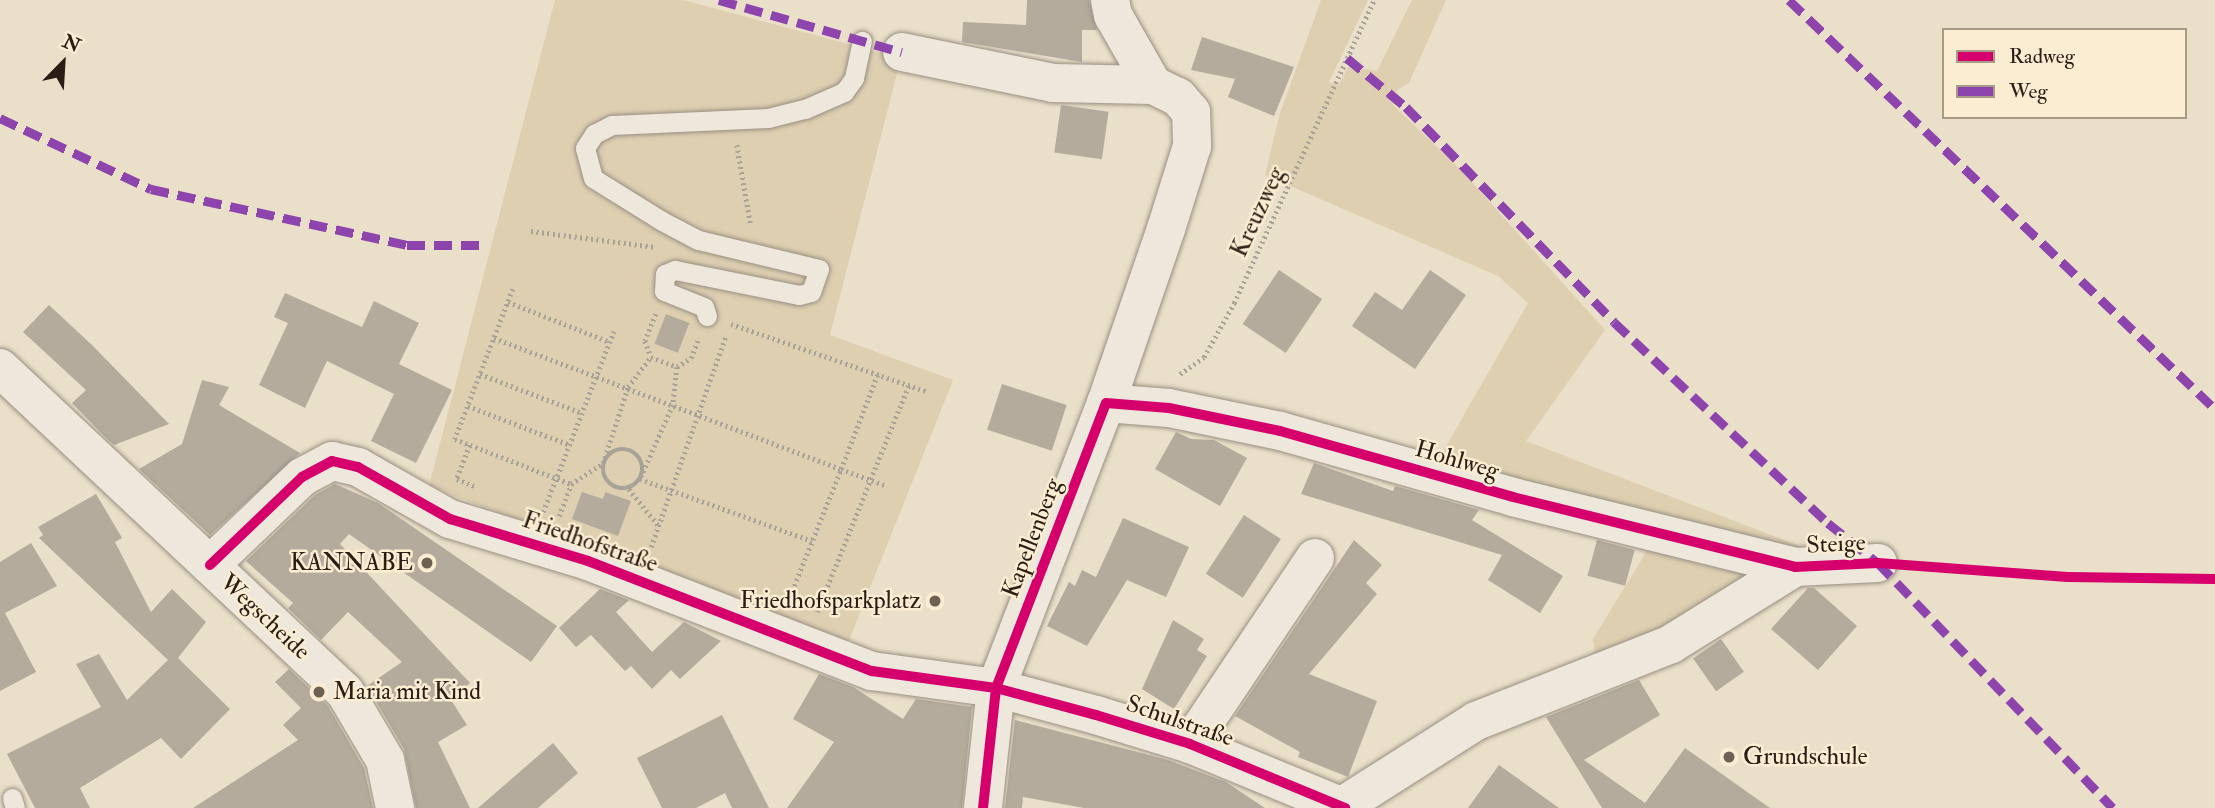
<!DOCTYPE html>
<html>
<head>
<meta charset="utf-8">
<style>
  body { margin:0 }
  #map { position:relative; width:2215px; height:808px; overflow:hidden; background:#eadfc8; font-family:"IM FELL Double Pica",serif }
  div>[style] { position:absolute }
  .green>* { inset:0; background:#decfb1 }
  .building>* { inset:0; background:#b4ab9d; transform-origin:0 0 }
  .path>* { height:4.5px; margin-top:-2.25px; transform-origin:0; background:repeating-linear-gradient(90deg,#a8a399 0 2px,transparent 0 5.5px) }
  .path>.ring { margin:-2.25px; padding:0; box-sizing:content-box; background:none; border:4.5px solid #a8a399; border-radius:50% }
  .roads { filter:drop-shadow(0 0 2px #988f82) drop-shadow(0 0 2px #988f82) }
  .lane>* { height:19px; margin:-9.5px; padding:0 9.5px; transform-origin:9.5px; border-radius:9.5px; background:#ede7dc }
  .street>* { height:38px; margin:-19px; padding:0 19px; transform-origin:19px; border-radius:19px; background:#ede7dc }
  .quiet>* { height:9px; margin-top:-4.5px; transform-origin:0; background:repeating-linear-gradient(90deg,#8e44ad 0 18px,transparent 0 27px) }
  .cycleway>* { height:10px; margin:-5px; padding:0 5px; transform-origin:5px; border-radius:5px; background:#d6006c }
  .dots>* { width:19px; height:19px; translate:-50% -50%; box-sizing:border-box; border:4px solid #faedd2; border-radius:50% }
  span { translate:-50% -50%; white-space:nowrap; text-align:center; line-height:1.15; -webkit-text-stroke:5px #faedd2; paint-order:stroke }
  .street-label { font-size:24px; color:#2a1d15 }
  .poi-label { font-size:24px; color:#2a1d15 }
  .right { translate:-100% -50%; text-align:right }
  .left { translate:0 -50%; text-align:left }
  .legend { position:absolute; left:1942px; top:28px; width:245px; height:91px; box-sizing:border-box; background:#faedd2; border:2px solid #a79a86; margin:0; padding:9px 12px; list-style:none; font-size:21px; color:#2a1d15 }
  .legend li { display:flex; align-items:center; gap:14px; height:35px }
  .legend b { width:35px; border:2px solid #a79a86 }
  .north { position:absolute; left:28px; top:28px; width:70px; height:70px; -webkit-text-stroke:5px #faedd2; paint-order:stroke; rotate:24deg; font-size:19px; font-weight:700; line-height:28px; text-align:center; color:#2a1d15 }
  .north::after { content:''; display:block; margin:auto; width:24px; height:32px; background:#2a1d15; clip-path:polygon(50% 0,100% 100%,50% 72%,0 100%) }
</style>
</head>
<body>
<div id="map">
  <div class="green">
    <i style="clip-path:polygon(555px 0,683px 0,901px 58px,830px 335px,953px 380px,847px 645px,429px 486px)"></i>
    <i style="clip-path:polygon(1321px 0,1368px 0,1329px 82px,1339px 85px,1348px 67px,1377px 71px,1412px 0,1446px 0,1409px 83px,1397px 90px,1393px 105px,1460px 169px,1605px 330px,1526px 441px,1805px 548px,1781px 553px,1433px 469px,1528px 303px,1498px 276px,1265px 175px,1280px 113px)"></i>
    <i style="clip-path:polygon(1651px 544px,1758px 576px,1678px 631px,1596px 659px,1593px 639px)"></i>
  </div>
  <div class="building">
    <i style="clip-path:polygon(1027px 0,1089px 0,1097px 30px,1082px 30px,1082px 62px,962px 42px,963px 22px,1026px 25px)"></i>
    <i style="clip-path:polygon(1202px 37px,1294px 67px,1274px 116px,1228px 97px,1235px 79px,1191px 70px)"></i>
    <i style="left:1061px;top:105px;width:48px;height:48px;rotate:8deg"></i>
    <i style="left:1279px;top:270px;width:52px;height:65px;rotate:34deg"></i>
    <i style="clip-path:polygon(1430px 270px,1466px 295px,1415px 369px,1352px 326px,1375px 292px,1402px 310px)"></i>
    <i style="clip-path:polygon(285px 293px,362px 327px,374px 301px,419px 323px,399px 364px,452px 390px,416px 463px,371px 441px,394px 394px,327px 361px,305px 408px,259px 385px,288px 323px,274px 317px)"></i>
    <i style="clip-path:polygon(49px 305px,93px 346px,169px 424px,114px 445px,109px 441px,72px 403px,86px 390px,23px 332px)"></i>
    <i style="left:666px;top:314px;width:25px;height:32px;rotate:21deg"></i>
    <i style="clip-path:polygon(202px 380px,229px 387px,219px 405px,300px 453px,210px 535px,139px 469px,182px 444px)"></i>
    <i style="left:1002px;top:384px;width:68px;height:48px;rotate:18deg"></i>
    <i style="clip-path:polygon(1176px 432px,1191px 439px,1214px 440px,1247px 458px,1220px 506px,1155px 469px)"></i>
    <i style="clip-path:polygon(1314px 463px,1393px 491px,1395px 486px,1479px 510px,1472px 520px,1563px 576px,1540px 613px,1488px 580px,1502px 555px,1301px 494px)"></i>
    <i style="clip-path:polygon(335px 484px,378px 503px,557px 626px,531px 662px,349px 534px,340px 544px,470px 683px,451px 700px,467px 725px,438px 742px,470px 808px,416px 808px,404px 749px,367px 686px,402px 662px,348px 612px,321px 640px,288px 608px,293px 603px,246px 561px,315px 495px)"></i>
    <i style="clip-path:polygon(582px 492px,603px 499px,605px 492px,631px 501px,618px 536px,572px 519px)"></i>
    <i style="clip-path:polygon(96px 494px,122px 538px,115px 542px,151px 612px,172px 589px,206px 622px,178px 658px,230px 709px,181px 759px,161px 738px,80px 788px,90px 808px,35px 808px,7px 754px,101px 707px,76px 664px,99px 654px,127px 700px,168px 660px,39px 538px,43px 535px,38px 527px)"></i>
    <i style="left:1244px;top:515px;width:44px;height:70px;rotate:33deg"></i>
    <i style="clip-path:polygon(1123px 518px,1189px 547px,1166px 597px,1127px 580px,1087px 646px,1047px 626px,1069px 582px,1075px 586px,1082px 570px,1096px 577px)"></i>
    <i style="clip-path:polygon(1354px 540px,1382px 565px,1366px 583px,1377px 594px,1309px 674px,1377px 701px,1348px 777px,1298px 757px,1300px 752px,1235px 716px)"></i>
    <i style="left:1597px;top:540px;width:39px;height:37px;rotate:15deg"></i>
    <i style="clip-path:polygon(31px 543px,57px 586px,5px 613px,36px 672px,0 691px,0 562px)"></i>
    <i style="clip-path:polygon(1808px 588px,1814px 588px,1857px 626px,1818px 670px,1771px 629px)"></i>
    <i style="clip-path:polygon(600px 589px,629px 600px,616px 612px,652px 652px,684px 622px,721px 641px,680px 679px,671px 670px,652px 689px,631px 666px,625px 671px,591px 635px,576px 647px,559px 628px)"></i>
    <i style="clip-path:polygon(1173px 620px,1204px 639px,1197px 650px,1207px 656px,1174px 709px,1142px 689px)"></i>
    <i style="left:1721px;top:639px;width:40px;height:34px;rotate:55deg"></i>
    <i style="clip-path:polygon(289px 669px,328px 706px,364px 768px,373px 808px,193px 808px,298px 740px,283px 725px,301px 708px,275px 682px)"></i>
    <i style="clip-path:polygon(819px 674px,853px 687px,903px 719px,916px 699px,972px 707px,962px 808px,787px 808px,834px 742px,793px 719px)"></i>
    <i style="clip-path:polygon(1639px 680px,1660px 715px,1584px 760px,1645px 803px,1685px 748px,1770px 808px,1602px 808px,1546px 717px)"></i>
    <i style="clip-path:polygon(722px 715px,769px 808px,732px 808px,725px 793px,696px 808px,662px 808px,637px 758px)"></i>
    <i style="clip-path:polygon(1015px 720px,1168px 760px,1226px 782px,1265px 808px,1084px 808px,1023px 797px,1022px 808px,1005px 808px)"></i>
    <i style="clip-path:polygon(553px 743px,578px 773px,538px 808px,478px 808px)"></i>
    <i style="clip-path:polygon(1499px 765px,1559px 808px,1468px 808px)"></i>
  </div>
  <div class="path">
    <i style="left:737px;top:145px;width:82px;rotate:80.2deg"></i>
    <i style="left:531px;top:231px;width:126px;rotate:7.3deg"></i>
    <i style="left:513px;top:289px;width:161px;rotate:111.1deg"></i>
    <i style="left:455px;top:439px;width:124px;rotate:21.2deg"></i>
    <i style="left:508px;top:302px;width:110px;rotate:21.4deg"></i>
    <i style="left:656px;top:314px;width:29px;rotate:112deg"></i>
    <i style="left:645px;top:341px;width:17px;rotate:69deg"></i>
    <i style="left:651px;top:357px;width:28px;rotate:21deg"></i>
    <i style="left:677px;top:367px;width:17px;rotate:-33deg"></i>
    <i style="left:691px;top:358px;width:22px;rotate:-69deg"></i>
    <i style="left:731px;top:324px;width:206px;rotate:19deg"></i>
    <i style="left:494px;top:338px;width:371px;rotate:20.7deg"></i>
    <i style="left:841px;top:469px;width:103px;rotate:-68.9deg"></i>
    <i style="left:677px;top:367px;width:38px;rotate:96deg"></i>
    <i style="left:673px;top:405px;width:81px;rotate:114deg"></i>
    <i style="left:640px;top:479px;width:183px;rotate:19.8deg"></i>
    <i style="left:480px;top:374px;width:109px;rotate:20.9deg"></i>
    <i style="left:1180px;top:374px;width:29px;rotate:-35deg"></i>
    <i style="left:1204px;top:357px;width:62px;rotate:-60.9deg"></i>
    <i style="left:1234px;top:303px;width:334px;rotate:-65.2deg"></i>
    <i style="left:468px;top:406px;width:109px;rotate:20.9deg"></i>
    <i style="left:470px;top:445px;width:36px;rotate:111deg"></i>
    <i style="left:457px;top:479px;width:22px;rotate:22deg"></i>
    <i class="ring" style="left:603px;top:449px;width:35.5px;height:35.5px"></i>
    <i style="left:629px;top:489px;width:46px;rotate:51.1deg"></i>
    <i style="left:543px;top:512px;width:194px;rotate:-68.6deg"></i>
    <i style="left:559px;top:516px;width:34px;rotate:-69deg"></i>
    <i style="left:571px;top:484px;width:38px;rotate:-33deg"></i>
    <i style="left:603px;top:463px;width:80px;rotate:-71.8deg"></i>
    <i style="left:628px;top:387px;width:38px;rotate:-53deg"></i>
    <i style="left:651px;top:547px;width:225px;rotate:-70.5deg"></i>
    <i style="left:788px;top:601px;width:142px;rotate:-68.1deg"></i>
    <i style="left:841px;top:469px;width:49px;rotate:20.3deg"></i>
    <i style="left:817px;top:612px;width:246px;rotate:-68deg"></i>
  </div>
  <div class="roads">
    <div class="lane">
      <i style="left:707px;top:316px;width:9px;rotate:-108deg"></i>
      <i style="left:704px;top:307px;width:43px;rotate:-158.2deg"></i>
      <i style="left:664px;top:291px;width:17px;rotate:-87deg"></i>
      <i style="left:665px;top:274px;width:11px;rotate:-22deg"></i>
      <i style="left:675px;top:270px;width:126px;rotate:11.4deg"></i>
      <i style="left:799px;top:295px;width:12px;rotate:-14deg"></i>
      <i style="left:811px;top:292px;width:24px;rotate:-71deg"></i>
      <i style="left:819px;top:269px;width:124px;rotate:-166.5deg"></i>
      <i style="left:698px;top:240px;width:41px;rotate:-152.2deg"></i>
      <i style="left:662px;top:221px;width:81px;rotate:-148.1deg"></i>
      <i style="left:593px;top:178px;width:31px;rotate:-105deg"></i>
      <i style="left:585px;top:148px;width:17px;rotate:-57deg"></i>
      <i style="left:594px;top:134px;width:20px;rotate:-27deg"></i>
      <i style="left:612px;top:125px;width:156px;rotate:-2.6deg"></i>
      <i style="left:768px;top:118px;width:38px;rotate:-14deg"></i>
      <i style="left:805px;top:109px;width:43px;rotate:-23.6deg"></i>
      <i style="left:844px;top:92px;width:17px;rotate:-54deg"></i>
      <i style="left:854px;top:78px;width:38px;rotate:-78deg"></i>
      <i style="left:12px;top:798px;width:10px;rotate:73deg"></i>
    </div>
    <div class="street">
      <i style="left:1110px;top:0;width:15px;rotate:79deg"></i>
      <i style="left:1113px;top:15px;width:81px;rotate:60.3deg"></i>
      <i style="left:902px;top:52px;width:154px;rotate:11.6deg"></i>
      <i style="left:1053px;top:83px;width:100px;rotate:1.1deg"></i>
      <i style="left:1153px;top:85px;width:28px;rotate:26deg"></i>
      <i style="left:1178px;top:97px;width:20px;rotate:49deg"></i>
      <i style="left:1191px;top:112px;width:34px;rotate:88deg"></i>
      <i style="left:1192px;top:146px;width:87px;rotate:107.4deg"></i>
      <i style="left:1166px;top:229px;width:184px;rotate:109deg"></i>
      <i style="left:1106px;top:403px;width:305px;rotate:111.1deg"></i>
      <i style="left:996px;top:688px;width:121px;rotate:96.2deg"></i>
      <i style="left:0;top:368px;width:473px;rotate:43.2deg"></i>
      <i style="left:345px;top:692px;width:79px;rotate:59.5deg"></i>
      <i style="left:385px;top:760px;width:49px;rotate:78.2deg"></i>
      <i style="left:1106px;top:403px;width:63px;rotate:4.5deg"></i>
      <i style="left:1169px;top:408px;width:113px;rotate:11.7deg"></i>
      <i style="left:1280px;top:431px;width:242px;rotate:15.8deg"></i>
      <i style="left:1513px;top:497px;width:291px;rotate:13.9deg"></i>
      <i style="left:210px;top:565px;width:127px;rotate:-43.7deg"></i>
      <i style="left:302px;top:477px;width:34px;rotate:-28deg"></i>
      <i style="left:332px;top:461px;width:27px;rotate:13deg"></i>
      <i style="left:358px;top:467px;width:106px;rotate:29.5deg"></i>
      <i style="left:450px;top:519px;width:144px;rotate:16.9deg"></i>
      <i style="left:588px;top:561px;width:305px;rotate:21.2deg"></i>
      <i style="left:872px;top:671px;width:125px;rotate:7.8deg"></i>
      <i style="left:996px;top:688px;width:104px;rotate:15.1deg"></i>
      <i style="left:1096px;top:715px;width:98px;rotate:17.1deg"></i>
      <i style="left:1190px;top:744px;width:168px;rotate:22.4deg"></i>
      <i style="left:1190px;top:744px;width:224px;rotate:-56.1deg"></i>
      <i style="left:1339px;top:808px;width:162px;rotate:-32.4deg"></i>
      <i style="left:1476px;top:721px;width:210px;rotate:-21.5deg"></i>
      <i style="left:1671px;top:644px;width:146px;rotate:-31.8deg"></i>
      <i style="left:1795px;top:567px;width:83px;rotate:-2.8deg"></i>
    </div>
  </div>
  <div class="quiet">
    <i style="left:719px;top:0;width:190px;rotate:15.9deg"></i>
    <i style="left:1789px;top:0;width:591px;rotate:43.83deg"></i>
    <i style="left:1347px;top:58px;width:77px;rotate:39.7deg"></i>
    <i style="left:1406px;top:107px;width:299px;rotate:45.9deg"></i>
    <i style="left:1614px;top:322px;width:294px;rotate:43.2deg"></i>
    <i style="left:1828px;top:523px;width:64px;rotate:38.7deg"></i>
    <i style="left:1878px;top:563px;width:339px;rotate:46.2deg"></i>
    <i style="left:0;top:118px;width:167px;rotate:25.2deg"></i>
    <i style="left:151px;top:189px;width:262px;rotate:12.3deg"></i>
    <i style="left:407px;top:245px;width:76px"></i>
  </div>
  <div class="cycleway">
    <i style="left:210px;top:565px;width:127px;rotate:-43.7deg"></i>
    <i style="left:302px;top:477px;width:34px;rotate:-28deg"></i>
    <i style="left:332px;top:461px;width:27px;rotate:13deg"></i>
    <i style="left:358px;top:467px;width:106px;rotate:29.5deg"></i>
    <i style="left:450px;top:519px;width:144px;rotate:16.9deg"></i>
    <i style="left:588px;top:561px;width:305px;rotate:21.2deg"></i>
    <i style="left:872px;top:671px;width:125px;rotate:7.8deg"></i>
    <i style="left:996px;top:688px;width:104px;rotate:15.1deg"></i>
    <i style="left:1096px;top:715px;width:98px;rotate:17.1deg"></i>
    <i style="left:1190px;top:744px;width:168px;rotate:22.4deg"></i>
    <i style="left:983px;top:808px;width:121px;rotate:-83.8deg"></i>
    <i style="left:996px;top:688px;width:305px;rotate:-68.9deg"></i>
    <i style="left:1106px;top:403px;width:63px;rotate:4.5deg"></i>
    <i style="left:1169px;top:408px;width:113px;rotate:11.7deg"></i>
    <i style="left:1280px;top:431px;width:242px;rotate:15.8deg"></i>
    <i style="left:1513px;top:497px;width:291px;rotate:13.9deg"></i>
    <i style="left:1795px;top:567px;width:83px;rotate:-2.8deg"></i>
    <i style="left:1878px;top:563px;width:190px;rotate:4.2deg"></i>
    <i style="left:2067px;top:577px;width:148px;rotate:0.8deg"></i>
  </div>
  <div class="dots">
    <i style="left:427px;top:563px;background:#6d6154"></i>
    <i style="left:935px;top:601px;background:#6d6154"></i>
    <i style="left:319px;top:692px;background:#6d6154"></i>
    <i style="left:1729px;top:757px;background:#6d6154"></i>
  </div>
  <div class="street-label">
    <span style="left:1258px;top:212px;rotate:-65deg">Kreuzweg</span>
    <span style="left:1457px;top:460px;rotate:16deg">Hohlweg</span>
    <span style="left:1032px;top:538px;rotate:-69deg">Kapellenberg</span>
    <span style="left:590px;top:542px;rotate:19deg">Friedhofstraße</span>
    <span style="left:1836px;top:544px;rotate:-3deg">Steige</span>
    <span style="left:265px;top:617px;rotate:43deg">Wegscheide</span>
    <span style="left:1180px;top:721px;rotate:19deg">Schulstraße</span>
  </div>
  <div class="poi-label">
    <span class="right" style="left:413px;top:563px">KANNABE</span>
    <span class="right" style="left:921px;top:601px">Friedhofsparkplatz</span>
    <span class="left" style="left:333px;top:692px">Maria mit Kind</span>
    <span class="left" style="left:1743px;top:757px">Grundschule</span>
  </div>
  <ul class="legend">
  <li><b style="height:9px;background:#d6006c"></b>Radweg</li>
  <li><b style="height:9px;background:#8e44ad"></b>Weg</li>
  </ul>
  <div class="north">N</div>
</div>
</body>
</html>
